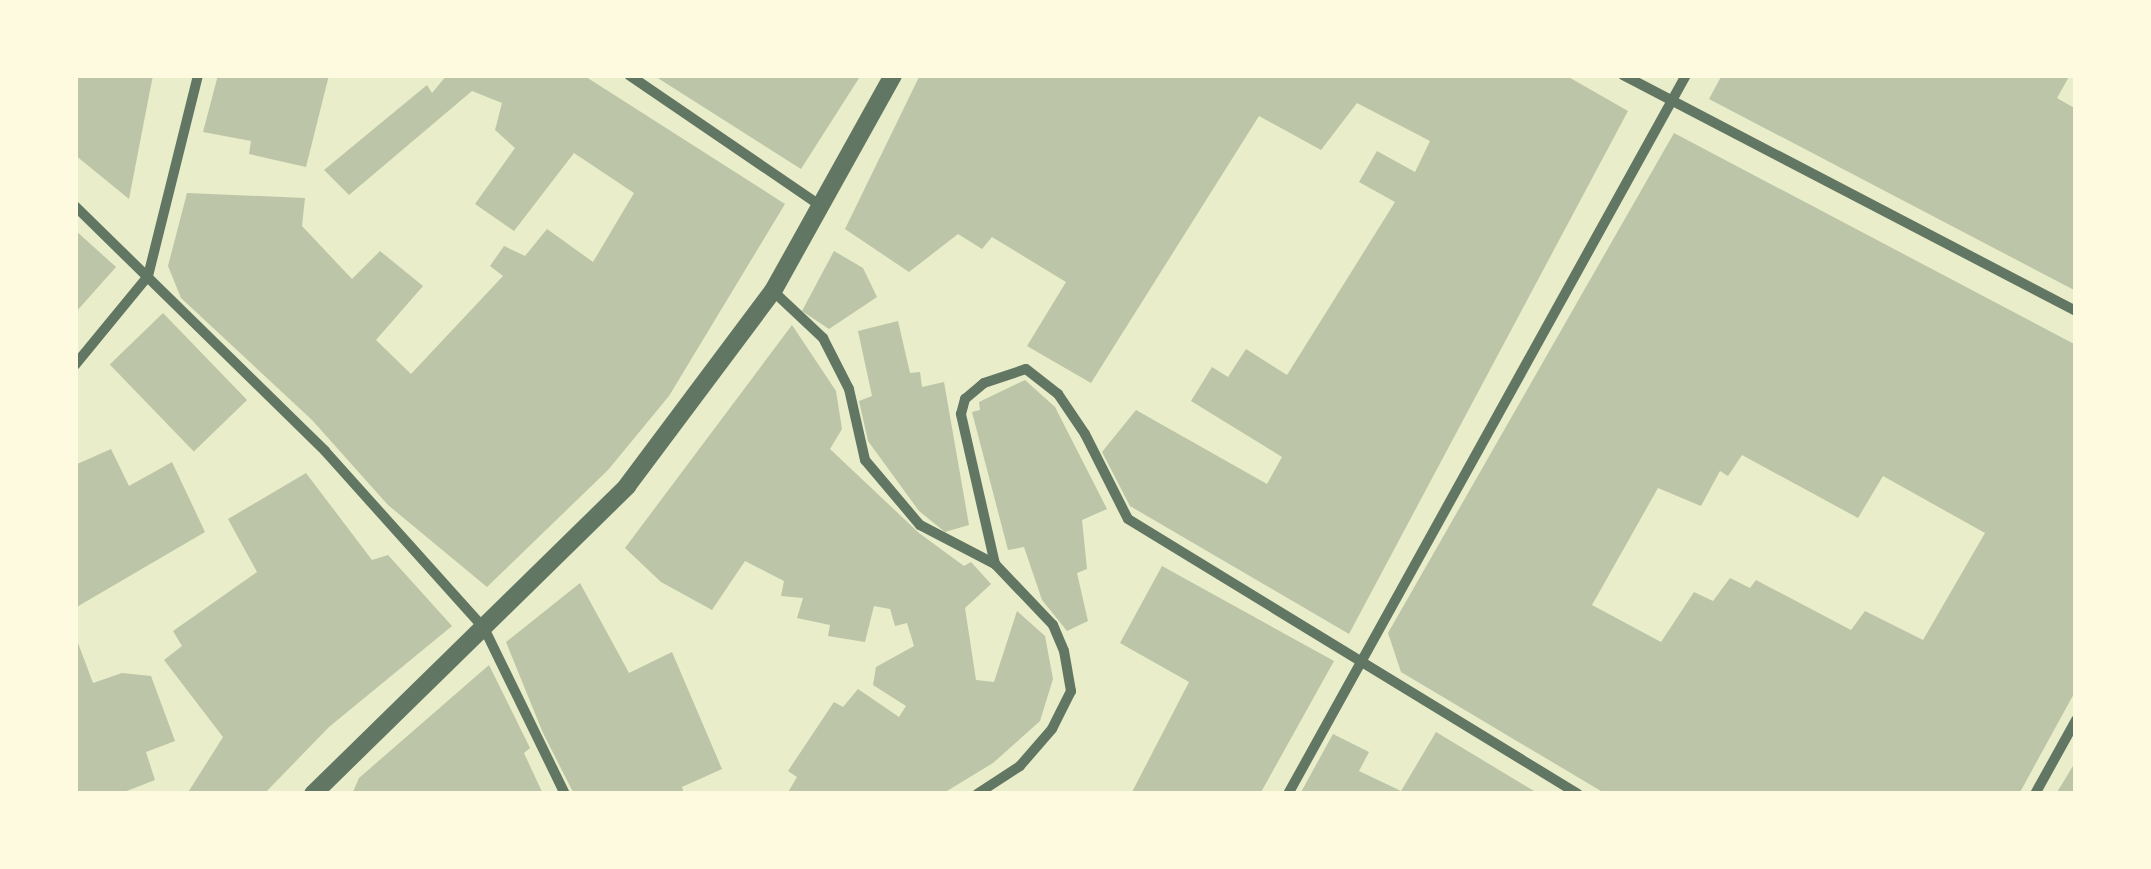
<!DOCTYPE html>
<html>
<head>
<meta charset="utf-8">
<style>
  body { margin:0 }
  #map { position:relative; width:2151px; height:869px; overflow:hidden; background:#e9edc9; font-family:"Noto Sans",sans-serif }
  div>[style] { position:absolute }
  .building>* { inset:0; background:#bcc5a7; transform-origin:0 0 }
  .minor>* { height:10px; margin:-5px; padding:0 5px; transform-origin:5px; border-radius:5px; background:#617663 }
  .tertiary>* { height:18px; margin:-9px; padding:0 9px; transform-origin:9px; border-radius:9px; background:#617663 }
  span { translate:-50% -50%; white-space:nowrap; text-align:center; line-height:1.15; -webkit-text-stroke:9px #fefae0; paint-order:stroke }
  .frame { position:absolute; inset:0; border:78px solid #fefae0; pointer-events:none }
</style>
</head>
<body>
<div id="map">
  <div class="building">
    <i style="clip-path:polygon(75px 75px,153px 75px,129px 199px,75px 155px)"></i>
    <i style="clip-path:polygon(218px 75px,329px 75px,306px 167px,249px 154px,251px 141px,203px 132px)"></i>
    <i style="clip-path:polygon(447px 75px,583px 75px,785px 204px,669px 396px,608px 470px,487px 587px,388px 505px,312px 420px,181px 298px,168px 266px,187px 193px,305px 198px,302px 226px,352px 279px,380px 251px,423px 286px,376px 340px,411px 374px,503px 276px,490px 266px,504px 246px,525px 256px,547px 229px,593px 262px,634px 193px,574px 153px,514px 231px,475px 204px,515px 148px,495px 130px,502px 103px,472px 91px,349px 195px,324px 170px,427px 85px,432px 93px)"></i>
    <i style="clip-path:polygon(653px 75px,861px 75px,801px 169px)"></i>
    <i style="clip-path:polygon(920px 75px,1565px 75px,1628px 111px,1349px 634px,1130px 506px,1102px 452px,1136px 410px,1267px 484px,1282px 457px,1191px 401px,1212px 367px,1228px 377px,1246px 349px,1287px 375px,1395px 202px,1359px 182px,1377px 151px,1415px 172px,1430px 141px,1357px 103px,1321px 150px,1259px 116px,1091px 383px,1027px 346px,1066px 282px,992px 237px,982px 249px,958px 234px,909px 272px,845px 229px)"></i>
    <i style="clip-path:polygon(1722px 75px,2070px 75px,2057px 98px,2076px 109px,2076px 291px,1709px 99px)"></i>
    <i style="clip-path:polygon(evenodd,1674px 133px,2076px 345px,2076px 690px,2019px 794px,1606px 794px,1401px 672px,1388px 633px,1674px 133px,1742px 455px,1858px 518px,1883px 476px,1985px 533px,1923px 640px,1865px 611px,1851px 630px,1756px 580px,1750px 588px,1730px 578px,1713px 601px,1694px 592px,1661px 642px,1592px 605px,1658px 488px,1701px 506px,1720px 471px,1728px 476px,1742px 455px)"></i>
    <i style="clip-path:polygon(75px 230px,116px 267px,75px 313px)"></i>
    <i style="clip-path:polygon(834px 251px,863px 268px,877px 297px,829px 329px,802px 311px)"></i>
    <i style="left:163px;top:313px;width:121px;height:74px;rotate:46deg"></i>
    <i style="clip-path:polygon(898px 321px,910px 373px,920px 372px,922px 387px,944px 382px,969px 525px,945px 532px,919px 511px,868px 441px,859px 401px,872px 396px,858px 331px)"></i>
    <i style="clip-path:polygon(792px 325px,836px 391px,842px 429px,830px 449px,919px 533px,964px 566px,971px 562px,991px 584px,965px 608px,976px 680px,994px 682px,1017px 611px,1045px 636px,1053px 679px,1040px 721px,993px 763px,942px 794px,787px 794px,797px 777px,788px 771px,834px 702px,843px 707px,858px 689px,899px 717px,906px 706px,873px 685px,876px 667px,914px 646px,907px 623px,895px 626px,890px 609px,874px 606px,865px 642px,828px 636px,830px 625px,797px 618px,803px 598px,781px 596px,784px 581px,745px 561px,712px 610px,661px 582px,625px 548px)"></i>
    <i style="clip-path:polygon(1025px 380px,1055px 407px,1107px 509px,1082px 520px,1087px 569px,1077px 573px,1088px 621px,1067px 631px,1042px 600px,1024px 547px,1008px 550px,972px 412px,980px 410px,979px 402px)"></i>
    <i style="clip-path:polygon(111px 449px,129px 486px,172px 462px,205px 532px,75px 608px,75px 465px)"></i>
    <i style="clip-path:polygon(306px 473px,372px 560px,388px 555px,452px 626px,329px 727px,264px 794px,187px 794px,223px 737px,164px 660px,182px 646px,173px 631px,257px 572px,228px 519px)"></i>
    <i style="clip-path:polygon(1162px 566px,1334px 661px,1260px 794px,1131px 794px,1189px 682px,1120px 643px)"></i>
    <i style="clip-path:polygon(580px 583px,629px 673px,672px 652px,722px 769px,682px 787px,684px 794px,574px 794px,543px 733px,506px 642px)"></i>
    <i style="clip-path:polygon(75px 635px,93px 683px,122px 673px,151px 676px,175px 741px,146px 752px,155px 780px,119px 794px,75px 794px)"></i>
    <i style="clip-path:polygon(489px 665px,530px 748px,524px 753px,543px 794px,352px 794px,359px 778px)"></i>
    <i style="clip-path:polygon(1436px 732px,1539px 794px,1300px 794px,1333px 734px,1369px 752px,1359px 771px,1401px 791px)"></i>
    <i style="clip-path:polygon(2076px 761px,2076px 794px,2056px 794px)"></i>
  </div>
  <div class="minor">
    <i style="left:629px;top:75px;width:229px;rotate:34.3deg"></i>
    <i style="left:1623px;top:75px;width:511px;rotate:27.52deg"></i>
    <i style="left:75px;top:206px;width:350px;rotate:44.4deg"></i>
    <i style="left:325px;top:451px;width:238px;rotate:48.1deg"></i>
    <i style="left:484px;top:628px;width:185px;rotate:64deg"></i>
    <i style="left:773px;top:291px;width:69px;rotate:43.2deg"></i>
    <i style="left:823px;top:338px;width:57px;rotate:63deg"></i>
    <i style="left:849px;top:389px;width:73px;rotate:77.3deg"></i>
    <i style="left:865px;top:460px;width:85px;rotate:49.8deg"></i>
    <i style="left:920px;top:525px;width:85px;rotate:27.5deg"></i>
    <i style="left:995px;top:564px;width:84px;rotate:46.4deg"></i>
    <i style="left:1053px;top:625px;width:28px;rotate:67deg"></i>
    <i style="left:1064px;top:651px;width:41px;rotate:80.1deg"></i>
    <i style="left:1071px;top:691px;width:42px;rotate:116.6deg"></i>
    <i style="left:1052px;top:729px;width:49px;rotate:130.9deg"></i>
    <i style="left:1020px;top:766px;width:51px;rotate:146.9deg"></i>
    <i style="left:75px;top:365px;width:115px;rotate:-50.6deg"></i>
    <i style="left:148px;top:276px;width:207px;rotate:-76deg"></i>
    <i style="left:995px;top:564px;width:154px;rotate:-102.8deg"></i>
    <i style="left:961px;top:414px;width:16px;rotate:-75deg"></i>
    <i style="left:965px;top:399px;width:25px;rotate:-40deg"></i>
    <i style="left:984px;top:383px;width:44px;rotate:-18.4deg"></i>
    <i style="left:1026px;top:369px;width:41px;rotate:38deg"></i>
    <i style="left:1058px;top:394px;width:48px;rotate:56deg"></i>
    <i style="left:1085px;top:434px;width:95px;rotate:63.2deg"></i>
    <i style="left:1128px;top:519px;width:527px;rotate:31.43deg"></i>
    <i style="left:1288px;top:794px;width:822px;rotate:-61.03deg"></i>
    <i style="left:2035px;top:794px;width:85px;rotate:-61deg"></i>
  </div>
  <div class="tertiary">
    <i style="left:313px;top:794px;width:440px;rotate:-44.4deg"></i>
    <i style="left:627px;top:486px;width:244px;rotate:-53.2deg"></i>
    <i style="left:773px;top:291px;width:247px;rotate:-60.9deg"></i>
  </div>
  <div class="frame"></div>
</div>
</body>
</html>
